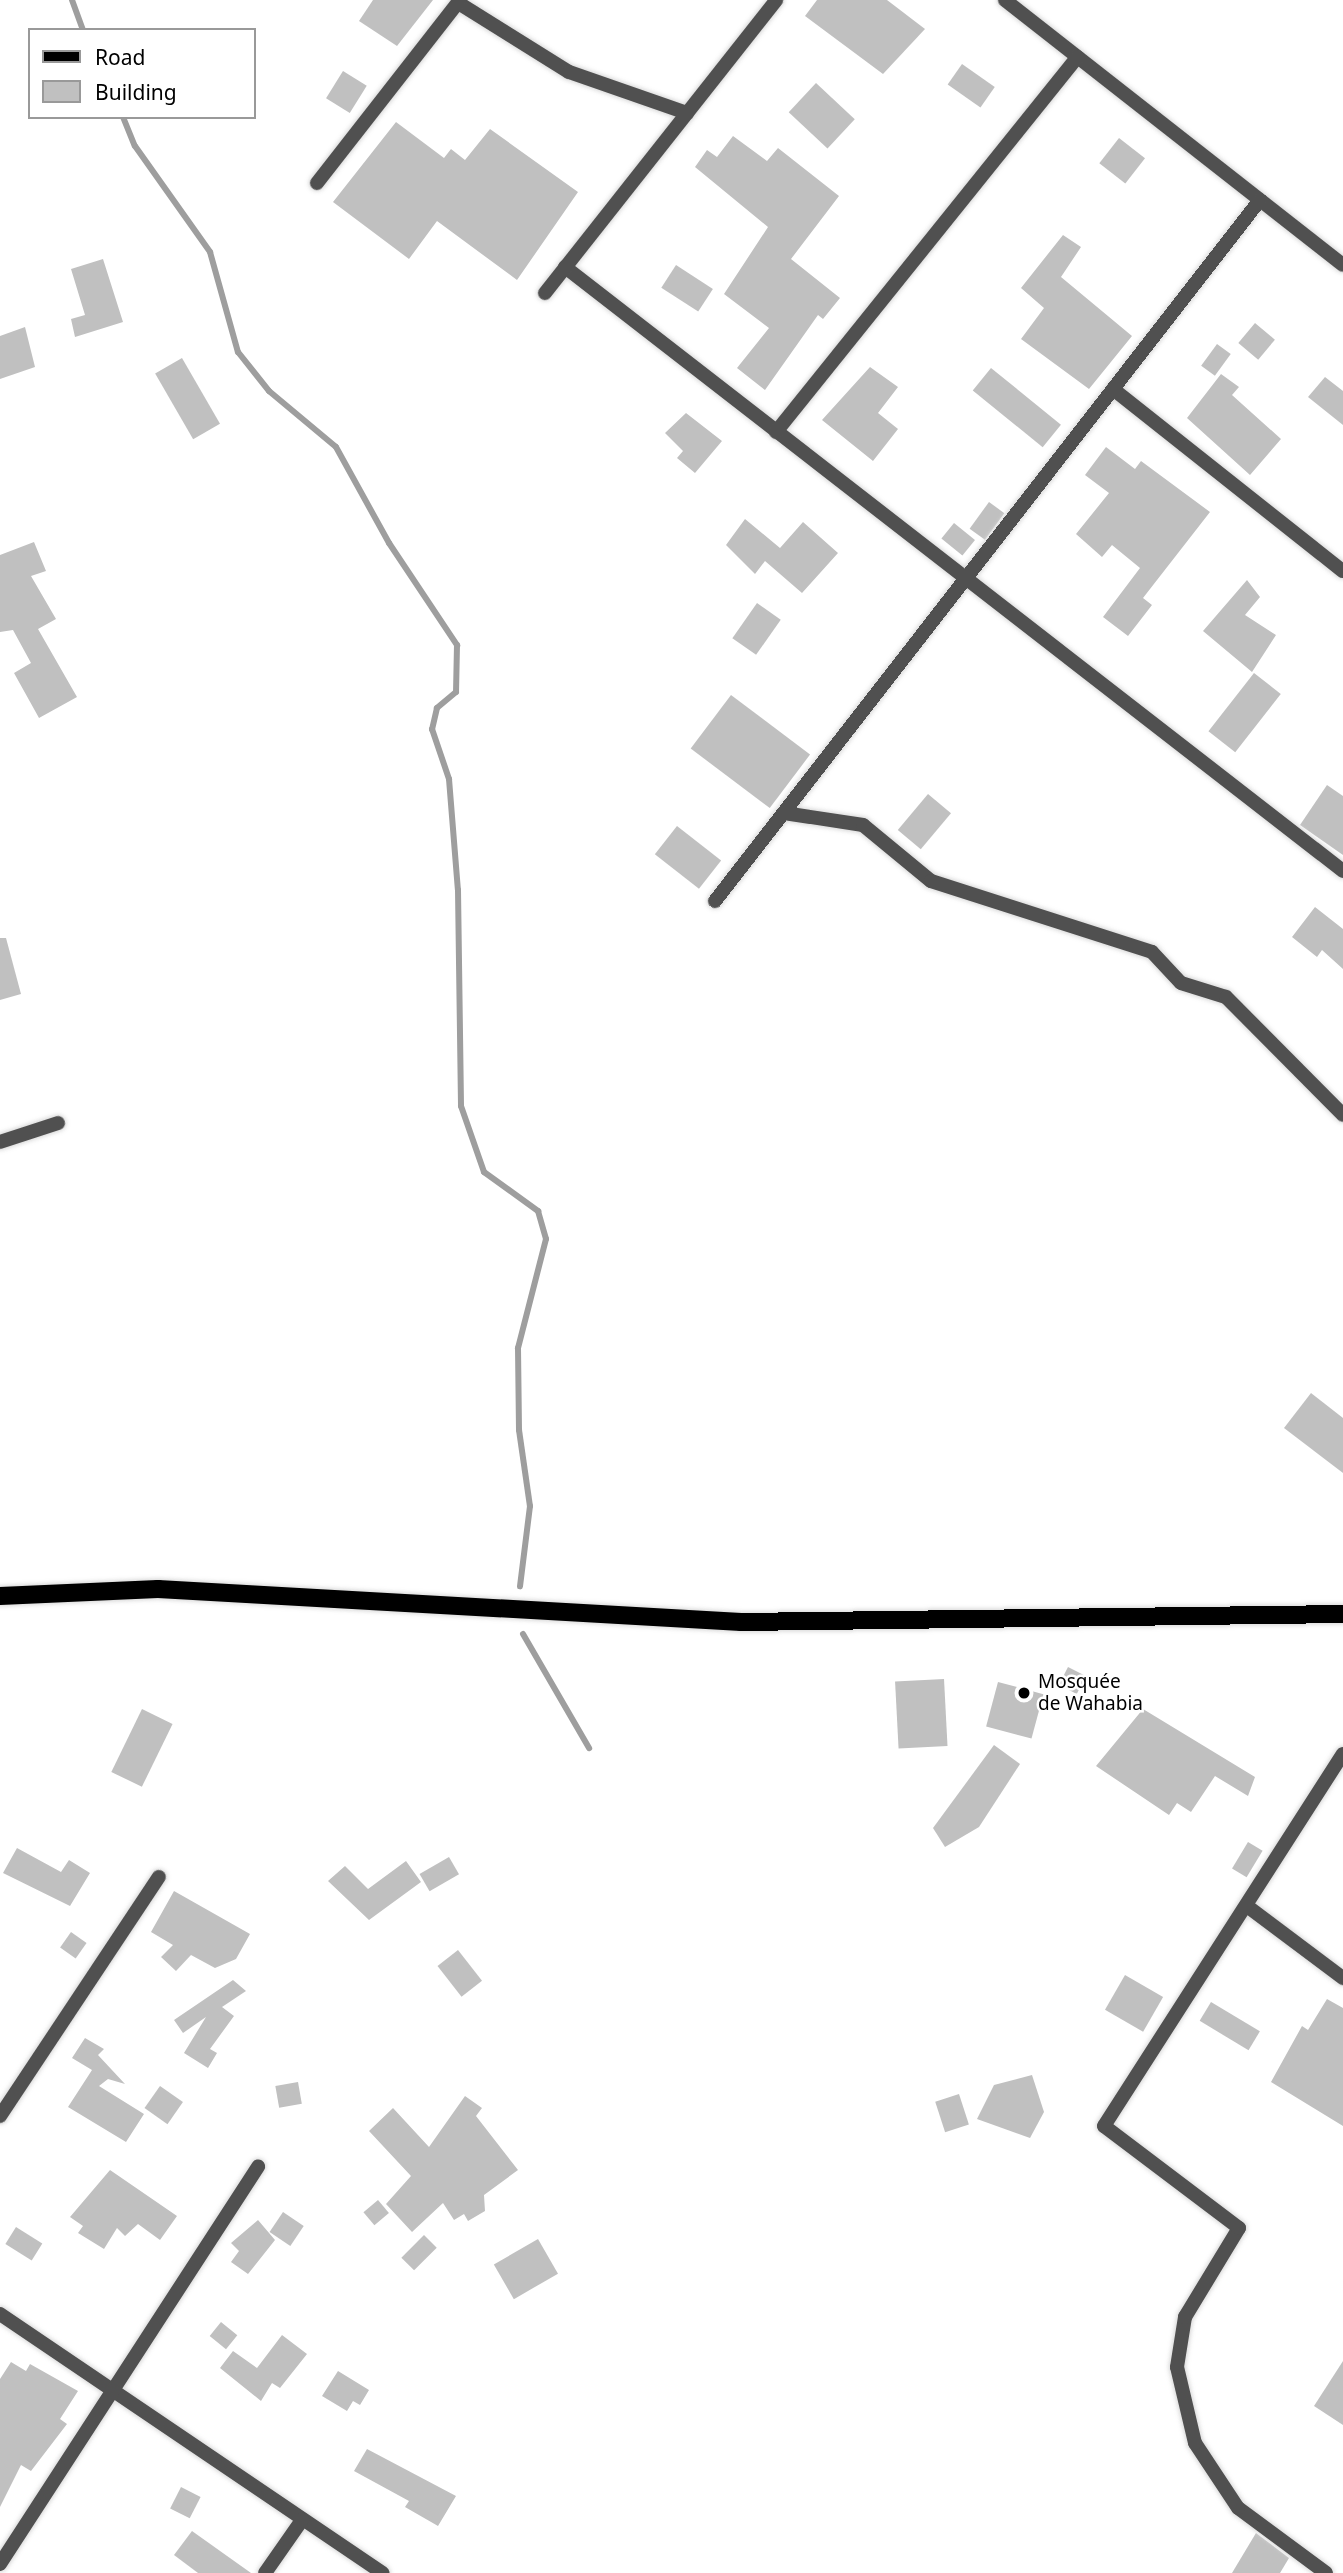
<!DOCTYPE html>
<html>
<head>
<meta charset="utf-8">
<style>
  body { margin:0 }
  #map { position:relative; width:1343px; height:2573px; overflow:hidden; background:#fff; font-family:"Noto Sans",sans-serif }
  div>[style] { position:absolute }
  .stream>* { height:6px; margin:-3px; padding:0 3px; transform-origin:3px; border-radius:3px; background:#9e9e9e }
  .building>* { inset:0; background:#c0c0c0; transform-origin:0 0 }
  .roads { filter:drop-shadow(0 0 2px #dbdbdb) drop-shadow(0 0 2px #dbdbdb) }
  .minor>* { height:14px; margin:-7px; padding:0 7px; transform-origin:7px; border-radius:7px; background:#505050 }
  .primary>* { height:18px; margin:-9px; padding:0 9px; transform-origin:9px; border-radius:9px; background:#000 }
  .dots>* { width:19px; height:19px; translate:-50% -50%; box-sizing:border-box; border:4px solid #fff; border-radius:50% }
  span { translate:-50% -50%; white-space:nowrap; text-align:center; line-height:1.15; -webkit-text-stroke:5px #fff; paint-order:stroke }
  .poi-label { font-size:19px; color:#000 }
  .left { translate:0 -50%; text-align:left }
  .legend { position:absolute; left:28px; top:28px; width:228px; height:91px; box-sizing:border-box; background:#fff; border:2px solid #999; margin:0; padding:9px 12px; list-style:none; font-size:21px; color:#000 }
  .legend li { display:flex; align-items:center; gap:14px; height:35px }
  .legend b { width:35px; border:2px solid #999 }
</style>
</head>
<body>
<div id="map">
  <div class="stream">
    <i style="left:72px;top:0;width:32px;rotate:70deg"></i>
    <i style="left:123px;top:117px;width:31px;rotate:68deg"></i>
    <i style="left:135px;top:146px;width:130px;rotate:54.7deg"></i>
    <i style="left:210px;top:252px;width:104px;rotate:74.4deg"></i>
    <i style="left:238px;top:352px;width:50px;rotate:51.5deg"></i>
    <i style="left:269px;top:391px;width:87px;rotate:39.9deg"></i>
    <i style="left:336px;top:447px;width:110px;rotate:61.1deg"></i>
    <i style="left:389px;top:543px;width:123px;rotate:56.3deg"></i>
    <i style="left:457px;top:645px;width:47px;rotate:91.2deg"></i>
    <i style="left:456px;top:692px;width:25px;rotate:140deg"></i>
    <i style="left:437px;top:708px;width:22px;rotate:103deg"></i>
    <i style="left:432px;top:729px;width:53px;rotate:71.2deg"></i>
    <i style="left:449px;top:779px;width:111px;rotate:85.4deg"></i>
    <i style="left:458px;top:890px;width:216px;rotate:89.2deg"></i>
    <i style="left:461px;top:1106px;width:70px;rotate:70.8deg"></i>
    <i style="left:484px;top:1172px;width:67px;rotate:35.8deg"></i>
    <i style="left:538px;top:1211px;width:29px;rotate:74deg"></i>
    <i style="left:546px;top:1239px;width:113px;rotate:104.4deg"></i>
    <i style="left:518px;top:1348px;width:82px;rotate:89.3deg"></i>
    <i style="left:519px;top:1430px;width:77px;rotate:81.8deg"></i>
    <i style="left:530px;top:1506px;width:81px;rotate:97.1deg"></i>
    <i style="left:523px;top:1634px;width:132px;rotate:59.9deg"></i>
  </div>
  <div class="building">
    <i style="clip-path:polygon(373px 0,433px 0,397px 46px,359px 21px)"></i>
    <i style="clip-path:polygon(817px 0,887px 0,925px 29px,883px 74px,805px 16px)"></i>
    <i style="left:962px;top:64px;width:40px;height:25px;rotate:35deg"></i>
    <i style="left:343px;top:71px;width:28px;height:32px;rotate:32deg"></i>
    <i style="left:816px;top:83px;width:53px;height:40px;rotate:43deg"></i>
    <i style="clip-path:polygon(396px 122px,444px 158px,451px 149px,465px 160px,490px 129px,578px 192px,517px 280px,437px 221px,409px 259px,333px 202px)"></i>
    <i style="clip-path:polygon(733px 136px,767px 161px,778px 148px,839px 196px,791px 259px,840px 298px,823px 319px,818px 315px,765px 390px,737px 368px,769px 328px,724px 294px,768px 227px,695px 167px,707px 150px,717px 157px)"></i>
    <i style="left:1119px;top:138px;width:33px;height:32px;rotate:38deg"></i>
    <i style="clip-path:polygon(1063px 235px,1081px 247px,1061px 277px,1132px 336px,1089px 389px,1021px 339px,1044px 308px,1021px 288px)"></i>
    <i style="clip-path:polygon(103px 259px,123px 322px,75px 337px,71px 319px,85px 315px,71px 269px)"></i>
    <i style="left:676px;top:265px;width:44px;height:27px;rotate:33deg"></i>
    <i style="left:1255px;top:323px;width:26px;height:26px;rotate:40deg"></i>
    <i style="clip-path:polygon(25px 327px,35px 367px,0 379px,0 336px)"></i>
    <i style="left:1217px;top:344px;width:17px;height:27px;rotate:36deg"></i>
    <i style="left:182px;top:358px;width:76px;height:31px;rotate:60deg"></i>
    <i style="clip-path:polygon(870px 367px,898px 387px,878px 413px,898px 429px,873px 461px,822px 420px)"></i>
    <i style="left:991px;top:368px;width:90px;height:29px;rotate:39deg"></i>
    <i style="clip-path:polygon(1221px 374px,1239px 387px,1232px 395px,1281px 439px,1250px 475px,1187px 418px)"></i>
    <i style="clip-path:polygon(1325px 377px,1343px 391px,1343px 425px,1308px 397px)"></i>
    <i style="clip-path:polygon(686px 413px,722px 441px,695px 473px,677px 458px,683px 451px,665px 433px)"></i>
    <i style="clip-path:polygon(1106px 447px,1135px 469px,1141px 461px,1210px 512px,1143px 598px,1152px 605px,1128px 636px,1103px 617px,1140px 568px,1112px 545px,1102px 557px,1076px 534px,1109px 493px,1085px 475px)"></i>
    <i style="left:989px;top:502px;width:19px;height:33px;rotate:36deg"></i>
    <i style="clip-path:polygon(745px 519px,780px 548px,803px 522px,838px 553px,802px 593px,765px 561px,755px 574px,726px 545px)"></i>
    <i style="left:954px;top:523px;width:27px;height:20px;rotate:39deg"></i>
    <i style="clip-path:polygon(34px 542px,46px 571px,31px 576px,56px 619px,38px 629px,77px 697px,39px 718px,14px 673px,31px 663px,13px 630px,0 632px,0 555px)"></i>
    <i style="clip-path:polygon(1247px 580px,1260px 597px,1245px 615px,1276px 635px,1252px 672px,1203px 631px)"></i>
    <i style="left:757px;top:603px;width:29px;height:43px;rotate:35deg"></i>
    <i style="left:1254px;top:673px;width:34px;height:74px;rotate:38deg"></i>
    <i style="left:731px;top:695px;width:99px;height:67px;rotate:37deg"></i>
    <i style="clip-path:polygon(1327px 785px,1343px 796px,1343px 855px,1300px 825px)"></i>
    <i style="left:928px;top:794px;width:30px;height:47px;rotate:40deg"></i>
    <i style="left:677px;top:826px;width:56px;height:36px;rotate:38deg"></i>
    <i style="clip-path:polygon(1315px 907px,1343px 929px,1343px 969px,1322px 950px,1317px 957px,1292px 937px)"></i>
    <i style="clip-path:polygon(0 938px,6px 938px,21px 994px,0 1000px)"></i>
    <i style="clip-path:polygon(1311px 1393px,1343px 1418px,1343px 1473px,1284px 1428px)"></i>
    <i style="left:1068px;top:1667px;width:20px;height:20px;rotate:27deg"></i>
    <i style="left:944px;top:1679px;width:67px;height:49px;rotate:87deg"></i>
    <i style="left:998px;top:1682px;width:47px;height:46px;rotate:15deg"></i>
    <i style="left:142px;top:1709px;width:34px;height:70px;rotate:26deg"></i>
    <i style="clip-path:polygon(1143px 1709px,1255px 1777px,1248px 1796px,1215px 1776px,1191px 1812px,1177px 1803px,1169px 1815px,1096px 1766px)"></i>
    <i style="clip-path:polygon(994px 1745px,1020px 1764px,979px 1827px,945px 1847px,933px 1828px)"></i>
    <i style="left:1248px;top:1842px;width:17px;height:31px;rotate:31deg"></i>
    <i style="clip-path:polygon(17px 1848px,61px 1872px,69px 1860px,90px 1873px,70px 1906px,3px 1873px)"></i>
    <i style="left:449px;top:1857px;width:20px;height:34px;rotate:60deg"></i>
    <i style="clip-path:polygon(406px 1861px,421px 1882px,369px 1920px,328px 1881px,345px 1866px,368px 1889px)"></i>
    <i style="clip-path:polygon(174px 1891px,250px 1934px,236px 1959px,215px 1968px,191px 1955px,176px 1971px,161px 1957px,173px 1945px,151px 1932px)"></i>
    <i style="left:71px;top:1932px;width:19px;height:19px;rotate:35deg"></i>
    <i style="left:458px;top:1950px;width:39px;height:26px;rotate:52deg"></i>
    <i style="left:1125px;top:1975px;width:44px;height:40px;rotate:30deg"></i>
    <i style="clip-path:polygon(233px 1980px,246px 1991px,222px 2007px,234px 2016px,210px 2049px,217px 2053px,208px 2068px,184px 2053px,206px 2017px,183px 2033px,174px 2020px)"></i>
    <i style="clip-path:polygon(1327px 1999px,1343px 2008px,1343px 2126px,1271px 2082px,1302px 2026px,1308px 2030px)"></i>
    <i style="left:1211px;top:2002px;width:57px;height:22px;rotate:31deg"></i>
    <i style="clip-path:polygon(85px 2038px,104px 2049px,98px 2055px,125px 2084px,108px 2079px,99px 2086px,144px 2114px,126px 2142px,68px 2107px,92px 2070px,72px 2058px)"></i>
    <i style="clip-path:polygon(1032px 2075px,1044px 2112px,1030px 2138px,977px 2119px,994px 2085px)"></i>
    <i style="left:298px;top:2082px;width:22px;height:23px;rotate:80deg"></i>
    <i style="left:160px;top:2086px;width:28px;height:27px;rotate:35deg"></i>
    <i style="left:959px;top:2094px;width:32px;height:25px;rotate:72deg"></i>
    <i style="clip-path:polygon(465px 2096px,482px 2108px,476px 2116px,518px 2170px,484px 2195px,485px 2211px,468px 2221px,464px 2214px,454px 2220px,443px 2203px,412px 2232px,386px 2204px,411px 2176px,369px 2131px,393px 2108px,429px 2147px)"></i>
    <i style="clip-path:polygon(110px 2170px,177px 2216px,160px 2240px,138px 2224px,125px 2236px,117px 2228px,104px 2249px,78px 2233px,83px 2226px,70px 2217px)"></i>
    <i style="left:378px;top:2200px;width:17px;height:19px;rotate:50deg"></i>
    <i style="left:283px;top:2212px;width:25px;height:24px;rotate:34deg"></i>
    <i style="clip-path:polygon(258px 2220px,275px 2240px,248px 2274px,231px 2262px,239px 2251px,231px 2243px)"></i>
    <i style="left:16px;top:2227px;width:31px;height:20px;rotate:32deg"></i>
    <i style="left:424px;top:2235px;width:18px;height:32px;rotate:45deg"></i>
    <i style="left:538px;top:2239px;width:40px;height:51px;rotate:60deg"></i>
    <i style="left:221px;top:2322px;width:21px;height:18px;rotate:39deg"></i>
    <i style="clip-path:polygon(282px 2335px,307px 2354px,280px 2388px,272px 2383px,261px 2401px,220px 2368px,233px 2351px,257px 2368px)"></i>
    <i style="clip-path:polygon(1343px 2361px,1343px 2425px,1314px 2406px)"></i>
    <i style="clip-path:polygon(11px 2362px,26px 2371px,30px 2364px,78px 2391px,60px 2419px,67px 2424px,31px 2471px,21px 2465px,0 2507px,0 2379px)"></i>
    <i style="clip-path:polygon(338px 2371px,369px 2390px,360px 2405px,353px 2401px,347px 2411px,322px 2396px)"></i>
    <i style="clip-path:polygon(367px 2449px,456px 2496px,438px 2526px,405px 2507px,409px 2501px,354px 2471px)"></i>
    <i style="left:181px;top:2487px;width:22px;height:24px;rotate:27deg"></i>
    <i style="clip-path:polygon(192px 2531px,251px 2573px,198px 2573px,174px 2555px)"></i>
    <i style="clip-path:polygon(1256px 2533px,1289px 2558px,1280px 2573px,1232px 2573px)"></i>
  </div>
  <div class="roads">
    <div class="minor">
      <i style="left:1005px;top:0;width:429px;rotate:38.1deg"></i>
      <i style="left:460px;top:4px;width:128px;rotate:32deg"></i>
      <i style="left:569px;top:72px;width:125px;rotate:19.2deg"></i>
      <i style="left:317px;top:183px;width:232px;rotate:-52deg"></i>
      <i style="left:565px;top:267px;width:985px;rotate:37.82deg"></i>
      <i style="left:545px;top:293px;width:373px;rotate:-51.7deg"></i>
      <i style="left:1113px;top:389px;width:293px;rotate:38.4deg"></i>
      <i style="left:776px;top:432px;width:481px;rotate:-51.2deg"></i>
      <i style="left:784px;top:813px;width:80px;rotate:8.6deg"></i>
      <i style="left:863px;top:825px;width:88px;rotate:39.5deg"></i>
      <i style="left:931px;top:881px;width:232px;rotate:17.8deg"></i>
      <i style="left:1152px;top:952px;width:42px;rotate:46.9deg"></i>
      <i style="left:1181px;top:983px;width:47px;rotate:17.3deg"></i>
      <i style="left:1226px;top:997px;width:166px;rotate:45.2deg"></i>
      <i style="left:715px;top:901px;width:888px;rotate:-52.14deg"></i>
      <i style="left:0;top:1142px;width:61px;rotate:-18.1deg"></i>
      <i style="left:1247px;top:1906px;width:120px;rotate:36.9deg"></i>
      <i style="left:0;top:2116px;width:287px;rotate:-56.4deg"></i>
      <i style="left:0;top:2314px;width:462px;rotate:34.1deg"></i>
      <i style="left:0;top:2564px;width:474px;rotate:-57deg"></i>
      <i style="left:265px;top:2573px;width:65px;rotate:-55.1deg"></i>
      <i style="left:1326px;top:2573px;width:109px;rotate:-143.5deg"></i>
      <i style="left:1238px;top:2508px;width:78px;rotate:-123.5deg"></i>
      <i style="left:1195px;top:2443px;width:78px;rotate:-103.3deg"></i>
      <i style="left:1177px;top:2367px;width:51px;rotate:-80.9deg"></i>
      <i style="left:1185px;top:2317px;width:104px;rotate:-58.8deg"></i>
      <i style="left:1239px;top:2228px;width:169px;rotate:-142.9deg"></i>
      <i style="left:1104px;top:2126px;width:442px;rotate:-57.3deg"></i>
    </div>
    <div class="primary">
      <i style="left:0;top:1596px;width:158px;rotate:-2.5deg"></i>
      <i style="left:158px;top:1589px;width:584px;rotate:3.24deg"></i>
      <i style="left:741px;top:1622px;width:602px;rotate:-0.76deg"></i>
    </div>
  </div>
  <div class="dots">
    <i style="left:1024px;top:1693px;background:#000"></i>
  </div>
  <div class="poi-label">
    <span class="left" style="left:1038px;top:1693px">Mosquée<br>de Wahabia</span>
  </div>
  <ul class="legend">
  <li><b style="height:9px;background:#000"></b>Road</li>
  <li><b style="height:19px;background:#c0c0c0"></b>Building</li>
  </ul>
</div>
</body>
</html>
